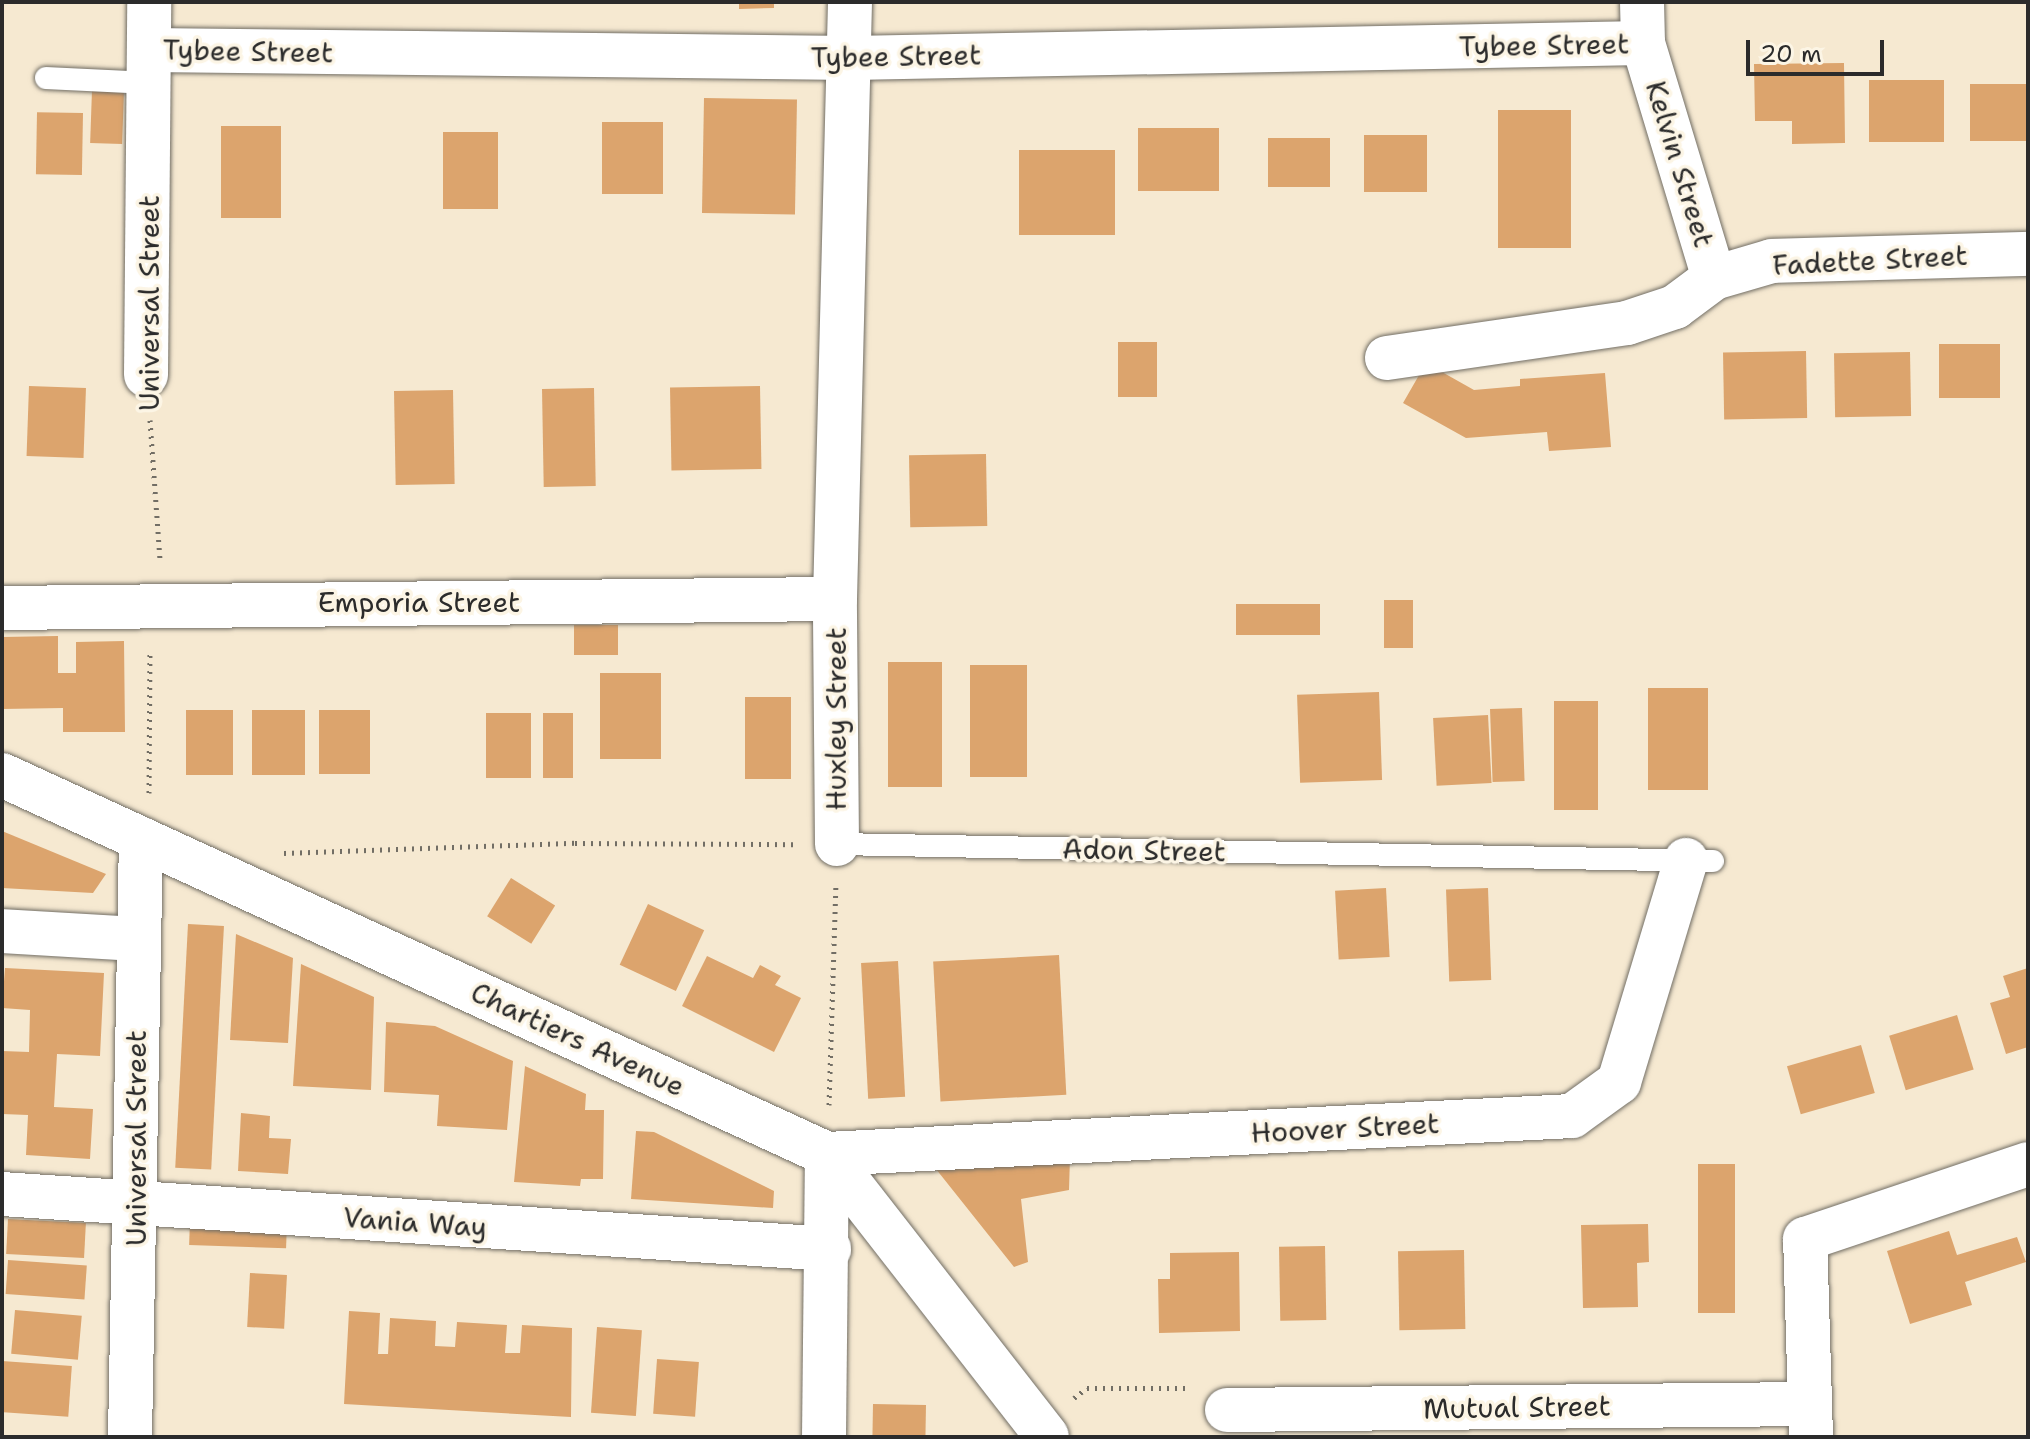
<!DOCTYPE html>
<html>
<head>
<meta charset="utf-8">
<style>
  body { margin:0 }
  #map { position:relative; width:2030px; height:1439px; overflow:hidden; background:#f6e9d1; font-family:"Shantell Sans",sans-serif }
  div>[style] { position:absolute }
  .building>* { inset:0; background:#dca46d; transform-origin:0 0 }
  .path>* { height:5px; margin-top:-2.5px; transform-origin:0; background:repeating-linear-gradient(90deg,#726e65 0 2px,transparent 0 8px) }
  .roads { filter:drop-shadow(0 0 2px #726e65) drop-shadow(0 0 2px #726e65) }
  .service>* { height:22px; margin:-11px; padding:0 11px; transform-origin:11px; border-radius:11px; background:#fff }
  .minor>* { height:44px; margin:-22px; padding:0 22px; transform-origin:22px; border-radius:22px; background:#fff }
  .tertiary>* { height:44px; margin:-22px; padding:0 22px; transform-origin:22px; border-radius:22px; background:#fff }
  span { translate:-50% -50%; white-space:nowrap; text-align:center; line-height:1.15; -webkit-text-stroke:7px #fcf5e5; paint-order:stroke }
  .street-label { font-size:28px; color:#2b2b2b }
  .frame { position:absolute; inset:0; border:4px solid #2b2b2b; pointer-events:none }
  .scale { position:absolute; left:1746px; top:40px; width:138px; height:36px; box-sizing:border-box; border:4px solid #2b2b2b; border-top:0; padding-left:10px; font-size:24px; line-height:28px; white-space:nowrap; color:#2b2b2b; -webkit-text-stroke:6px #fcf5e5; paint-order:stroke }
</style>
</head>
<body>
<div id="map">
  <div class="building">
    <i style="clip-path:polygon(739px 2px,774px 2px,774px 8px,739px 9px)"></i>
    <i style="clip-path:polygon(1844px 63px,1845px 143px,1792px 144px,1792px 121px,1755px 121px,1754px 64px)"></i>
    <i style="left:1869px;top:80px;width:75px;height:62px"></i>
    <i style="left:1970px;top:84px;width:58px;height:57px"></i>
    <i style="left:92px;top:90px;width:32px;height:53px;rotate:2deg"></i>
    <i style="left:704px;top:98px;width:93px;height:115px;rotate:1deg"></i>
    <i style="left:1498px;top:110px;width:73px;height:138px"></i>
    <i style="left:83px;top:113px;width:62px;height:46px;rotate:91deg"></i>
    <i style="left:602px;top:122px;width:61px;height:72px"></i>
    <i style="left:221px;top:126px;width:60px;height:92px"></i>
    <i style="left:1138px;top:128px;width:81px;height:63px"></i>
    <i style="left:443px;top:132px;width:55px;height:77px"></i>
    <i style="left:1427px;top:135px;width:57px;height:63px;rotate:90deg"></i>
    <i style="left:1268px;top:138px;width:62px;height:49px"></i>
    <i style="left:1019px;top:150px;width:96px;height:85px"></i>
    <i style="left:1118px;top:342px;width:39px;height:55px"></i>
    <i style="left:2000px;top:344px;width:54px;height:61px;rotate:90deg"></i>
    <i style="left:1806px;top:351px;width:67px;height:83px;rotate:89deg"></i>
    <i style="left:1910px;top:352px;width:64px;height:76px;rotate:89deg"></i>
    <i style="clip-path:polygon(1426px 363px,1474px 390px,1520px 386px,1520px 379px,1605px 373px,1611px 447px,1549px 451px,1547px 432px,1466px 438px,1403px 403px)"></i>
    <i style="left:29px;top:386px;width:57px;height:70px;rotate:2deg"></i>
    <i style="left:760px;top:386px;width:83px;height:90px;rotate:89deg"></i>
    <i style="left:594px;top:388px;width:98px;height:52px;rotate:89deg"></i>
    <i style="left:453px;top:390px;width:94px;height:59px;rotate:89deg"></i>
    <i style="left:986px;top:454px;width:72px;height:77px;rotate:89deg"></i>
    <i style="left:1384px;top:600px;width:29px;height:48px"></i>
    <i style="left:1320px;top:604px;width:31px;height:84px;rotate:90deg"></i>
    <i style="left:574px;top:625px;width:44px;height:30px"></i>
    <i style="clip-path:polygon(58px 636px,58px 673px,76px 673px,76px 642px,124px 641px,125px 732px,63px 732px,63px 708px,2px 709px,2px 637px)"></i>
    <i style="left:942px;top:662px;width:125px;height:54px;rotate:90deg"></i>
    <i style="left:970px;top:665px;width:57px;height:112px"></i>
    <i style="left:600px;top:673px;width:61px;height:86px"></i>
    <i style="left:1648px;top:688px;width:60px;height:102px"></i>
    <i style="left:1379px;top:692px;width:88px;height:82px;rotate:88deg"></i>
    <i style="left:791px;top:697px;width:82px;height:46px;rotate:90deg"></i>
    <i style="left:1554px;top:701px;width:44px;height:109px"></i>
    <i style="left:1522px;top:708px;width:73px;height:32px;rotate:88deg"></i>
    <i style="left:186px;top:710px;width:47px;height:65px"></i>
    <i style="left:252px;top:710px;width:53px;height:65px"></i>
    <i style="left:319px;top:710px;width:51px;height:64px"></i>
    <i style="left:486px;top:713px;width:45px;height:65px"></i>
    <i style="left:543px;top:713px;width:30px;height:65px"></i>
    <i style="left:1488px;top:715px;width:68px;height:55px;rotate:87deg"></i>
    <i style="clip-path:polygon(2px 831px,106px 874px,93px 893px,2px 888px)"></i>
    <i style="left:511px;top:878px;width:52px;height:45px;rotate:32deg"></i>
    <i style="left:1386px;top:888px;width:69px;height:51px;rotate:87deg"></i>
    <i style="left:1488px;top:888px;width:92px;height:42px;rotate:88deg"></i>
    <i style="left:648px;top:904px;width:62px;height:67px;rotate:25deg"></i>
    <i style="left:188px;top:924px;width:36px;height:244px;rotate:3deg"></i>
    <i style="clip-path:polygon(236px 934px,293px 958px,288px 1043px,230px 1040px)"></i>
    <i style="left:1059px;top:955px;width:140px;height:126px;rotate:87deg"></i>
    <i style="clip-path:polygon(707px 956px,753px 978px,760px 965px,781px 976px,775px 985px,801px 998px,774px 1052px,682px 1006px)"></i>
    <i style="left:898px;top:961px;width:136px;height:37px;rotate:87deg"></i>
    <i style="clip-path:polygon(301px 964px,374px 997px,371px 1090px,293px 1086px)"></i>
    <i style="clip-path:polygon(5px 968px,104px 973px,100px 1056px,57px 1054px,54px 1107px,93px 1109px,90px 1159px,26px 1155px,28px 1115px,2px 1114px,2px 1051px,29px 1052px,30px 1010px,2px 1008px)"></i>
    <i style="clip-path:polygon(2028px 968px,2028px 1047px,2006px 1054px,1990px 1003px,2010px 997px,2003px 976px)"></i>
    <i style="left:1957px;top:1015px;width:57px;height:71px;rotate:73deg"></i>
    <i style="clip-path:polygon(386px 1022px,435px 1026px,513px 1061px,507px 1130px,437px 1126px,439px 1095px,384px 1092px)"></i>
    <i style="left:1861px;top:1045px;width:50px;height:77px;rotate:74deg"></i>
    <i style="clip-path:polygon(525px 1066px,586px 1094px,585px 1110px,604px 1110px,603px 1179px,581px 1179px,580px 1186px,514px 1182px)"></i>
    <i style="clip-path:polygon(241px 1113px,270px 1116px,269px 1138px,291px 1139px,288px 1174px,238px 1171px)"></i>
    <i style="clip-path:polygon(636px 1131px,654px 1132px,774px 1191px,773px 1208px,631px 1199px)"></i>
    <i style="clip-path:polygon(1070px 1157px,1069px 1190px,1021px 1199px,1028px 1262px,1014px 1267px,928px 1159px)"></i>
    <i style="left:1698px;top:1164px;width:37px;height:149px"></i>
    <i style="left:8px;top:1219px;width:78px;height:35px;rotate:3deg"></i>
    <i style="left:190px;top:1220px;width:97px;height:25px;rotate:2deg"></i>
    <i style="clip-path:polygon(1648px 1224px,1649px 1262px,1637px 1263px,1638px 1307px,1583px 1308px,1581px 1225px)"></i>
    <i style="clip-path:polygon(1949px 1231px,1957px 1255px,2017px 1237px,2026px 1262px,1965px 1282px,1972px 1305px,1910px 1324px,1887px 1251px)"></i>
    <i style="left:1325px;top:1246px;width:74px;height:46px;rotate:89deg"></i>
    <i style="left:1464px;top:1250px;width:79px;height:66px;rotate:89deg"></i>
    <i style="clip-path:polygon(1239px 1252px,1240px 1331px,1159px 1333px,1158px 1279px,1170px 1279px,1170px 1253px)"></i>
    <i style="left:8px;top:1260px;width:79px;height:34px;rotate:4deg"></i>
    <i style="left:250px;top:1273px;width:37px;height:54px;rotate:3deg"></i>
    <i style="left:15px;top:1310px;width:67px;height:44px;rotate:5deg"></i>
    <i style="clip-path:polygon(349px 1311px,380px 1313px,378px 1354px,388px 1354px,390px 1318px,436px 1321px,435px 1346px,455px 1347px,457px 1322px,507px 1325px,505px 1353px,520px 1353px,522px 1325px,572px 1328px,571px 1417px,344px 1404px)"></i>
    <i style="left:597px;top:1327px;width:45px;height:86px;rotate:4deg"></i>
    <i style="left:657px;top:1359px;width:42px;height:55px;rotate:4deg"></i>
    <i style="left:2px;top:1361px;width:70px;height:51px;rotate:4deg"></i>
    <i style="left:873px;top:1404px;width:53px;height:33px;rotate:1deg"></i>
  </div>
  <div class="path">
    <i style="left:150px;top:420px;width:141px;rotate:85.9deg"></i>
    <i style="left:149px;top:793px;width:142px;rotate:-89.6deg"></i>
    <i style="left:284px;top:853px;width:291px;rotate:-2deg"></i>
    <i style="left:575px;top:843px;width:219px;rotate:0.3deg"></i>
    <i style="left:829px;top:1105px;width:218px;rotate:-88.2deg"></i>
    <i style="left:1074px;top:1398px;width:16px;rotate:-38deg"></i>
    <i style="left:1087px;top:1388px;width:101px"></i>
  </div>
  <div class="roads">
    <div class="service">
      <i style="left:46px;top:78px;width:103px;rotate:2.8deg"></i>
      <i style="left:837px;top:844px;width:876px;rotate:1.11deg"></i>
    </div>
    <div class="minor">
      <i style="left:1642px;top:2px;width:41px;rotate:88.6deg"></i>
      <i style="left:1643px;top:43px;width:245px;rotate:73.2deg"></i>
      <i style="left:149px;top:50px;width:702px;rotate:0.65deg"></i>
      <i style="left:851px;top:58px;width:792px;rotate:-1.09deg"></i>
      <i style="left:1387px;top:358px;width:243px;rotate:-8.3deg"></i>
      <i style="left:1627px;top:323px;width:51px;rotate:-18.4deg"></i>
      <i style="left:1675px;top:307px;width:49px;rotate:-36.6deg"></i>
      <i style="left:1714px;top:278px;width:60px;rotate:-16.3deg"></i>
      <i style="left:1772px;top:261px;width:256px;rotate:-1.6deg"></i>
      <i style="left:146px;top:375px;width:373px;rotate:-89.5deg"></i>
      <i style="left:2px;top:608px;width:833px;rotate:-0.62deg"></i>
      <i style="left:837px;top:844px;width:245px;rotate:-90.5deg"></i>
      <i style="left:835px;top:599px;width:597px;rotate:-88.56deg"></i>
      <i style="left:2px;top:931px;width:134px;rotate:3.4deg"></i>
      <i style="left:2px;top:1194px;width:829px;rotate:3.8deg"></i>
      <i style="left:1227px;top:1410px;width:579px;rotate:-0.59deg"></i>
      <i style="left:130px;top:1437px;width:598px;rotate:-88.95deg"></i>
      <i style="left:824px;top:1437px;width:283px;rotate:-89.4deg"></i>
      <i style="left:827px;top:1154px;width:746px;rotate:-2.92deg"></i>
      <i style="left:1572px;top:1116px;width:58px;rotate:-35.9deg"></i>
      <i style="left:1619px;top:1082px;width:232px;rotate:-73.2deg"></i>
      <i style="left:1811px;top:1437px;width:198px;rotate:-91.7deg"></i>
      <i style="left:1805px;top:1239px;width:235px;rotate:-18.6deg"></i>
    </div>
    <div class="tertiary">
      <i style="left:2px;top:775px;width:908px;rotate:24.67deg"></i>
      <i style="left:827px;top:1154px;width:358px;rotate:52.1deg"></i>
    </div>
  </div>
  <div class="street-label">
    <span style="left:1544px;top:45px;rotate:-1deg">Tybee Street</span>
    <span style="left:248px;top:51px;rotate:1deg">Tybee Street</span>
    <span style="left:896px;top:56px;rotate:-1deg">Tybee Street</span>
    <span style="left:1680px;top:164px;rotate:73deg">Kelvin Street</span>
    <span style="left:1870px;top:260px;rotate:-3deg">Fadette Street</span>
    <span style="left:149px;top:303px;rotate:-90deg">Universal Street</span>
    <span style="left:419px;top:602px">Emporia Street</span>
    <span style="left:836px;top:719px;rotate:-90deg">Huxley Street</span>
    <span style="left:1144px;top:850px;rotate:1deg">Adon Street</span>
    <span style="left:578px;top:1039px;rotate:25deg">Chartiers Avenue</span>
    <span style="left:1345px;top:1128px;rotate:-3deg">Hoover Street</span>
    <span style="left:136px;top:1138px;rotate:-90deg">Universal Street</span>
    <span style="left:415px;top:1222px;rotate:4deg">Vania Way</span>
    <span style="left:1517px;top:1407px;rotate:-1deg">Mutual Street</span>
  </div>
  <div class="frame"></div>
  <div class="scale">20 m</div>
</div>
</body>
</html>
